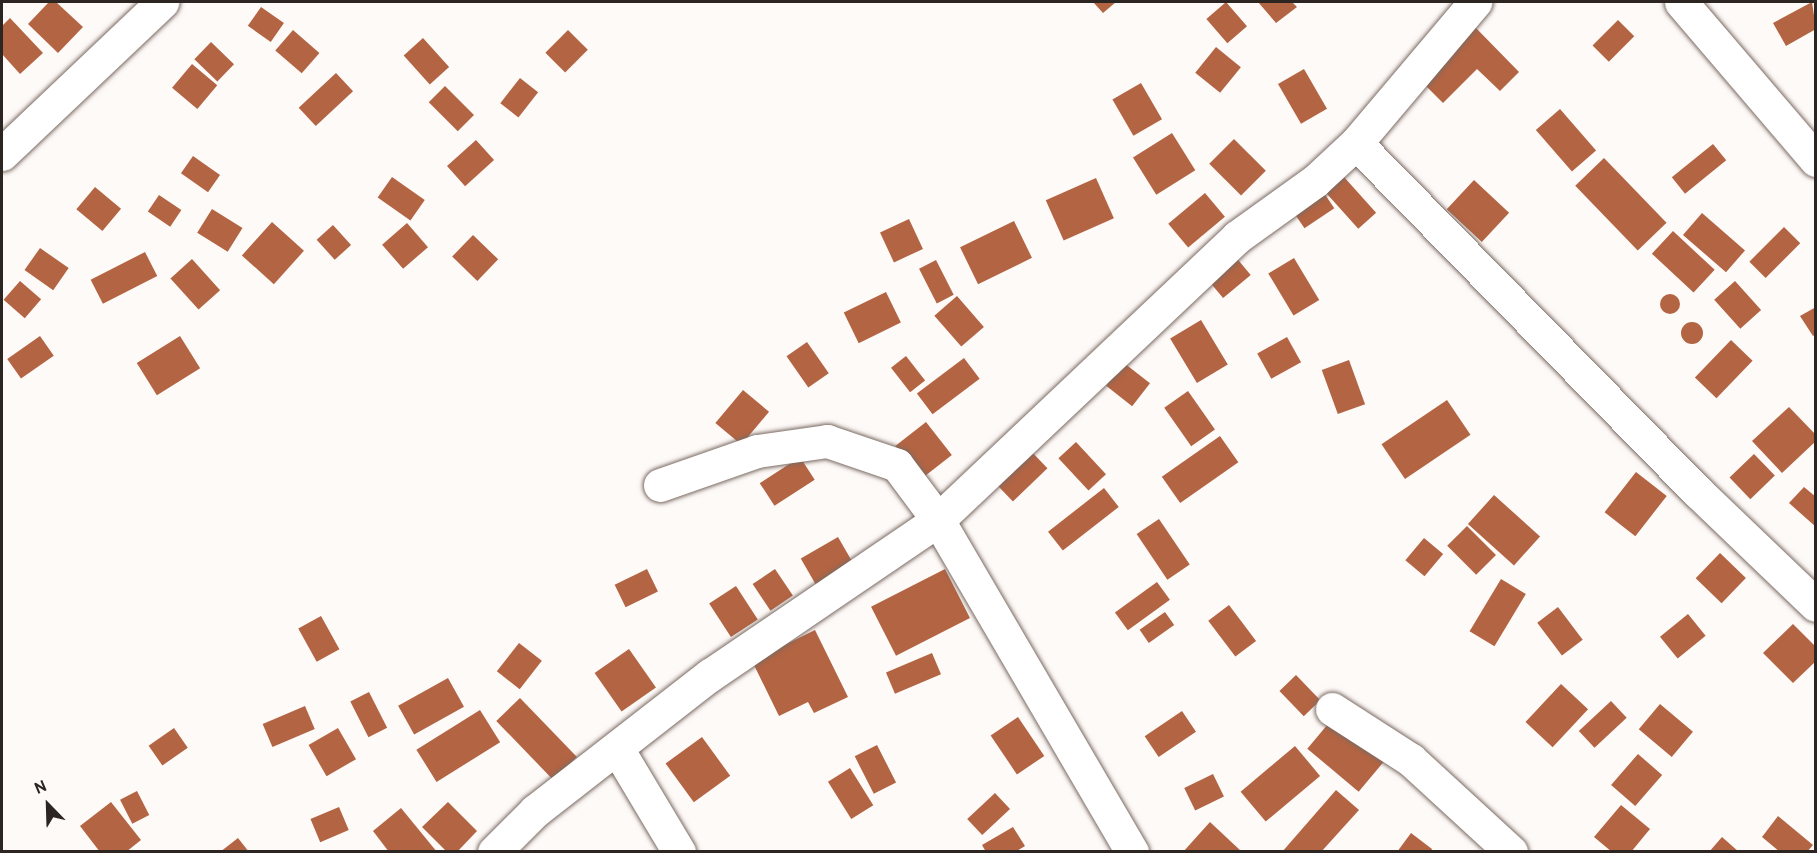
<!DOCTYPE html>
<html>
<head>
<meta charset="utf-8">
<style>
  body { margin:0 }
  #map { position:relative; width:1817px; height:853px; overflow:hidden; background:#fefaf8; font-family:Overpass,sans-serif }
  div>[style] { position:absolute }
  .building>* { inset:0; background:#b36443; transform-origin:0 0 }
  .round { border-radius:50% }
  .roads { filter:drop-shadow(0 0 2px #7a6a62) drop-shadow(0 0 2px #7a6a62) }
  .minor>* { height:33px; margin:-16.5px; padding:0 16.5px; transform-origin:16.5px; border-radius:16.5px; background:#fff }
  span { translate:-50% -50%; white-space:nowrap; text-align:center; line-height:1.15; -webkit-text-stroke:5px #fefaf8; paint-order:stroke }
  .frame { position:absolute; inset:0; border:3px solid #2c2521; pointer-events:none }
  .north { position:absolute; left:18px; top:775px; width:60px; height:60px; -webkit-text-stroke:4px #fefaf8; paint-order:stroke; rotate:337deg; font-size:16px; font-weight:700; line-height:24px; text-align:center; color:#2c2521 }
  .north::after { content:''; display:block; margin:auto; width:21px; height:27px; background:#2c2521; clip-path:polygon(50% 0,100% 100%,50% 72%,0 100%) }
</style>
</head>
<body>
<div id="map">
  <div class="building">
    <i style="clip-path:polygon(49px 2px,56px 2px,83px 27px,58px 53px,28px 24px)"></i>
    <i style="clip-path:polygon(1093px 2px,1116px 2px,1103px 13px)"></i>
    <i style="left:1226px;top:2px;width:32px;height:26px;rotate:49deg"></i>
    <i style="clip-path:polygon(1258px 2px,1292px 2px,1297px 7px,1276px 23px)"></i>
    <i style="clip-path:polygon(1812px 2px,1816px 29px,1786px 46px,1773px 23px)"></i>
    <i style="left:261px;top:7px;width:28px;height:23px;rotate:35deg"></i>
    <i style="clip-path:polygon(10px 18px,43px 53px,20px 74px,2px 54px,2px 26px)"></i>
    <i style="left:1618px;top:20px;width:23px;height:36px;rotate:45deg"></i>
    <i style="clip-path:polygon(1475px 27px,1519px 72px,1500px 91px,1477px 69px,1443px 103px,1421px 81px)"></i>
    <i style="left:293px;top:30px;width:35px;height:27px;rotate:41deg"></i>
    <i style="left:568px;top:30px;width:28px;height:32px;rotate:45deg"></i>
    <i style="left:423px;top:38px;width:39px;height:26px;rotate:48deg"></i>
    <i style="left:211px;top:42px;width:32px;height:24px;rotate:44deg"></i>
    <i style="left:1216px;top:47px;width:32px;height:33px;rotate:39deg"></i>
    <i style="left:192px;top:64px;width:33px;height:31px;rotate:40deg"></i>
    <i style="left:1304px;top:69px;width:46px;height:30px;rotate:60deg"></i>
    <i style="left:336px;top:73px;width:25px;height:51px;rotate:47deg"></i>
    <i style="left:520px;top:78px;width:23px;height:32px;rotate:38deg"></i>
    <i style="left:1141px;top:83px;width:42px;height:33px;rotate:60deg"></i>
    <i style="left:445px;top:86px;width:41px;height:23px;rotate:45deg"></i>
    <i style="left:1560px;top:109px;width:55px;height:32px;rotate:49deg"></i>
    <i style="left:1172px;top:133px;width:44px;height:46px;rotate:58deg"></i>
    <i style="left:1234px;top:139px;width:45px;height:35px;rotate:45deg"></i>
    <i style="left:476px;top:140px;width:27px;height:39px;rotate:48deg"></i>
    <i style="left:1713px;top:144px;width:21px;height:53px;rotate:51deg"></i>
    <i style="left:193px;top:156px;width:33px;height:21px;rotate:35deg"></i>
    <i style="left:1604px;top:158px;width:90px;height:40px;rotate:46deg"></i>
    <i style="left:392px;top:177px;width:40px;height:25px;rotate:35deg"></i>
    <i style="left:1344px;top:177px;width:48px;height:24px;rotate:48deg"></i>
    <i style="left:1096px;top:178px;width:44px;height:55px;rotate:66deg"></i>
    <i style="left:1474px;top:180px;width:48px;height:40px;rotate:43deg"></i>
    <i style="left:95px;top:187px;width:34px;height:29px;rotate:40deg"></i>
    <i style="left:1322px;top:190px;width:22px;height:36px;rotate:56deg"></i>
    <i style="left:1205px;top:193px;width:31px;height:48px;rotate:50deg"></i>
    <i style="left:159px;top:195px;width:27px;height:20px;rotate:34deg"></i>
    <i style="left:212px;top:209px;width:36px;height:28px;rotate:32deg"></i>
    <i style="left:1702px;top:213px;width:57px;height:29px;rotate:41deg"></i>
    <i style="left:909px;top:219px;width:33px;height:32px;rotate:65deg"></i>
    <i style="left:1014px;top:221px;width:41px;height:60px;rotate:64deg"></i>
    <i style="left:272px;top:222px;width:43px;height:45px;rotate:42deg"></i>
    <i style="left:407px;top:223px;width:32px;height:33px;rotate:49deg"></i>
    <i style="left:333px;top:225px;width:27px;height:22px;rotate:48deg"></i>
    <i style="left:1784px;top:227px;width:23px;height:49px;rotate:45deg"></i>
    <i style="left:1673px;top:231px;width:57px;height:31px;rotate:43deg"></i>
    <i style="left:473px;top:235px;width:35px;height:30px;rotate:44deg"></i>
    <i style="left:40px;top:248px;width:35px;height:27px;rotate:35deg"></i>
    <i style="left:145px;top:252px;width:27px;height:61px;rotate:63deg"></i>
    <i style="left:1234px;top:255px;width:26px;height:36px;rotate:50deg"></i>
    <i style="left:1294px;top:258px;width:49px;height:30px;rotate:59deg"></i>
    <i style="left:192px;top:259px;width:42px;height:29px;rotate:48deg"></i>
    <i style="left:936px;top:260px;width:39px;height:19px;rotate:63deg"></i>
    <i style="left:20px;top:281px;width:28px;height:25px;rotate:41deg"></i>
    <i style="left:1735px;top:281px;width:39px;height:28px;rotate:48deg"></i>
    <i style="left:886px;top:292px;width:34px;height:47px;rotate:64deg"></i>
    <i class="round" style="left:1660px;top:294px;width:20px;height:20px"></i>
    <i style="left:957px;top:296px;width:41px;height:30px;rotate:49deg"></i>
    <i style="clip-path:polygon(1816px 307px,1816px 334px,1813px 336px,1800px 316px)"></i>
    <i style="left:1201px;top:320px;width:52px;height:36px;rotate:59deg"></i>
    <i class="round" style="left:1681px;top:322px;width:22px;height:22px"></i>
    <i style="left:40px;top:336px;width:24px;height:40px;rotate:55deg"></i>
    <i style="left:180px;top:336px;width:38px;height:51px;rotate:58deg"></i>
    <i style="left:1287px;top:337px;width:29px;height:34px;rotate:61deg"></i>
    <i style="left:1731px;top:340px;width:30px;height:52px;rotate:44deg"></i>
    <i style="left:807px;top:342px;width:38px;height:25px;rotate:55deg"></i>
    <i style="left:906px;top:356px;width:31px;height:19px;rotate:52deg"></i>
    <i style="left:964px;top:358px;width:26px;height:59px;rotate:53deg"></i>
    <i style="left:1349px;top:360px;width:47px;height:29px;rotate:70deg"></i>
    <i style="left:1124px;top:363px;width:33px;height:29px;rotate:38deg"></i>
    <i style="left:743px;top:390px;width:34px;height:43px;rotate:40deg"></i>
    <i style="left:1188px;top:391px;width:47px;height:29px;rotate:55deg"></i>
    <i style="left:1447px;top:400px;width:42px;height:79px;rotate:56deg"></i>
    <i style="clip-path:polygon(1789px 407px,1816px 435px,1816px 441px,1782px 473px,1752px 441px)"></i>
    <i style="left:926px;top:422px;width:42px;height:39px;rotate:52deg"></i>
    <i style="left:1220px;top:436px;width:32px;height:71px;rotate:55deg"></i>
    <i style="left:1076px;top:442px;width:44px;height:24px;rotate:47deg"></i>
    <i style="left:1028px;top:448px;width:28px;height:48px;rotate:46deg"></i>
    <i style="left:1754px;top:454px;width:30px;height:34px;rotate:46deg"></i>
    <i style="left:800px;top:457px;width:27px;height:48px;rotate:57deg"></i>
    <i style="left:1636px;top:472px;width:39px;height:51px;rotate:38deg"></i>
    <i style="clip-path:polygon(1804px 487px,1816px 497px,1816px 527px,1789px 503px)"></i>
    <i style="left:1104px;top:488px;width:24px;height:71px;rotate:52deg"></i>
    <i style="left:1494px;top:495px;width:62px;height:39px;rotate:42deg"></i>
    <i style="left:1159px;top:519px;width:55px;height:27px;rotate:56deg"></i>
    <i style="left:1467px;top:526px;width:41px;height:28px;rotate:45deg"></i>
    <i style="left:838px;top:537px;width:34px;height:43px;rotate:60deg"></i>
    <i style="left:1424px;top:538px;width:25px;height:29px;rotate:40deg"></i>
    <i style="left:1720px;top:553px;width:36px;height:35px;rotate:44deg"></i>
    <i style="left:647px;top:569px;width:25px;height:36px;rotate:64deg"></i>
    <i style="left:775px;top:569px;width:32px;height:27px;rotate:56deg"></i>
    <i style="left:945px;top:569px;width:55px;height:83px;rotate:63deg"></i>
    <i style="left:1501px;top:579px;width:29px;height:61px;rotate:31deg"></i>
    <i style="left:1157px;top:582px;width:22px;height:52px;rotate:54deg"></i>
    <i style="left:736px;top:586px;width:40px;height:32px;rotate:57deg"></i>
    <i style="left:1229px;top:605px;width:45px;height:26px;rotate:53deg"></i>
    <i style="left:1558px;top:607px;width:41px;height:26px;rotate:53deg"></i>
    <i style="left:1165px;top:612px;width:16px;height:31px;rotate:55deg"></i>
    <i style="left:1688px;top:614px;width:28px;height:36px;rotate:51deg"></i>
    <i style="left:321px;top:616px;width:38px;height:26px;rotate:61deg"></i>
    <i style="clip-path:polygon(1793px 624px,1816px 647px,1816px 661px,1793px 683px,1763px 653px)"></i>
    <i style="clip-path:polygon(815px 630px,848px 697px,814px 713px,808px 702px,779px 716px,752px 661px)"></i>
    <i style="left:519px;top:643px;width:29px;height:36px;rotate:38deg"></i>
    <i style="left:629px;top:649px;width:47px;height:42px;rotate:55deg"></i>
    <i style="left:932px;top:653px;width:23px;height:50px;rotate:67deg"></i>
    <i style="left:1296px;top:675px;width:35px;height:23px;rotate:46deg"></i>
    <i style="left:448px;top:678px;width:33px;height:57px;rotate:61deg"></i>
    <i style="left:1561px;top:684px;width:37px;height:52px;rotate:43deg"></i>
    <i style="left:369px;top:692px;width:40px;height:21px;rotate:63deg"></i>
    <i style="left:520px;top:698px;width:82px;height:33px;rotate:46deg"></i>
    <i style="left:1611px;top:701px;width:23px;height:44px;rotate:47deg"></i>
    <i style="left:1660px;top:704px;width:43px;height:33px;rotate:40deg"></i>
    <i style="left:305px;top:706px;width:25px;height:46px;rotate:67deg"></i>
    <i style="left:480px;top:710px;width:38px;height:75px;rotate:58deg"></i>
    <i style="left:1182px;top:711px;width:25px;height:45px;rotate:56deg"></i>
    <i style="left:1018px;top:717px;width:47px;height:33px;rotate:56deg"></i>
    <i style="left:1333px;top:718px;width:67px;height:40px;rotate:40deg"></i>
    <i style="left:174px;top:728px;width:24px;height:31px;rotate:55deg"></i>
    <i style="left:338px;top:728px;width:36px;height:34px;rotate:60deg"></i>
    <i style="left:702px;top:737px;width:48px;height:45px;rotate:54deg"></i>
    <i style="left:877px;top:745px;width:42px;height:25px;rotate:63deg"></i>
    <i style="left:1295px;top:746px;width:39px;height:71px;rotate:50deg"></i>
    <i style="left:1638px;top:754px;width:32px;height:41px;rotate:41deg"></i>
    <i style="left:850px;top:768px;width:44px;height:26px;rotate:58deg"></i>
    <i style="left:1213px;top:774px;width:25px;height:32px;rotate:64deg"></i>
    <i style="clip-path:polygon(1336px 790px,1359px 810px,1321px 852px,1282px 852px)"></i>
    <i style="left:137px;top:791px;width:27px;height:19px;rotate:63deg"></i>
    <i style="left:995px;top:793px;width:22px;height:38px;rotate:47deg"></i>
    <i style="clip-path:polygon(111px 802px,141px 840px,126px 852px,100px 852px,80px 826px)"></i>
    <i style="clip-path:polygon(448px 802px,477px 831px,457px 852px,447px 852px,422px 827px)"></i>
    <i style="clip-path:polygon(1621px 805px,1650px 829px,1631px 852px,1612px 852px,1594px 837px)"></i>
    <i style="left:339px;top:807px;width:25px;height:31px;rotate:67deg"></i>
    <i style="clip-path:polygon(401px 808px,437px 852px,389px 852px,373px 831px)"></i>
    <i style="clip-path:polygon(1778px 816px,1813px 845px,1807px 852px,1780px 852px,1762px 837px)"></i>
    <i style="clip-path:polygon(1210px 822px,1242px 852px,1183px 852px)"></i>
    <i style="clip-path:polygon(1013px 827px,1025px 846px,1015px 852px,986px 852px,982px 845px)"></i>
    <i style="clip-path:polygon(1411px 833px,1432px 849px,1431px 852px,1397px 852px)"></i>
    <i style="clip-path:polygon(1722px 837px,1739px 852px,1709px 852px)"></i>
    <i style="clip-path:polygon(238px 838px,249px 852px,220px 852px)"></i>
  </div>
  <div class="roads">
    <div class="minor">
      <i style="left:1681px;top:2px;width:208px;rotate:49.5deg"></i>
      <i style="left:1356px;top:143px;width:489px;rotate:45.6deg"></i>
      <i style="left:1698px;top:492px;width:163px;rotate:43.8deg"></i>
      <i style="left:2px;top:154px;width:221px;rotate:-43.5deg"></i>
      <i style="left:660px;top:485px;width:103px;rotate:-19.3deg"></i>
      <i style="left:757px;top:451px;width:71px;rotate:-8.1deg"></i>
      <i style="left:827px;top:441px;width:74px;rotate:18.9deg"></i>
      <i style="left:897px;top:465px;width:69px;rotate:53.3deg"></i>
      <i style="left:938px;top:520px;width:385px;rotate:59.7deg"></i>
      <i style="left:1332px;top:709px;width:94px;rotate:32.8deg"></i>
      <i style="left:1411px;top:760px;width:136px;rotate:42.6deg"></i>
      <i style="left:618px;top:750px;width:119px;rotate:59.1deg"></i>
      <i style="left:494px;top:852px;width:58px;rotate:-45deg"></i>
      <i style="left:535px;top:811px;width:222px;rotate:-37.9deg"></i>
      <i style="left:710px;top:675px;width:276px;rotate:-34.2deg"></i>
      <i style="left:938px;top:520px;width:412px;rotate:-43.4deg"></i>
      <i style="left:1237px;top:237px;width:96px;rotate:-35.7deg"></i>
      <i style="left:1315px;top:181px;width:56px;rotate:-42.8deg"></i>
      <i style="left:1356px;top:143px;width:185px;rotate:-49.8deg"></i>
    </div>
  </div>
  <div class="frame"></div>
  <div class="north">N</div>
</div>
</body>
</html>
